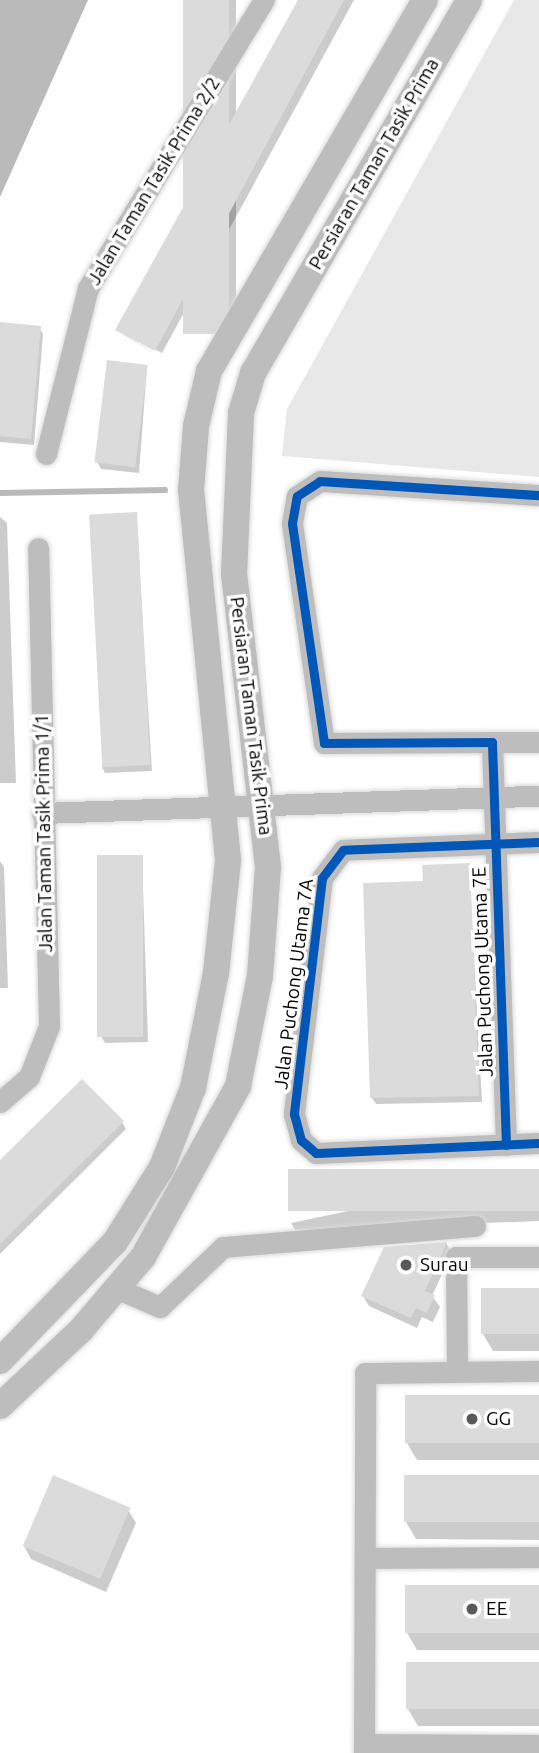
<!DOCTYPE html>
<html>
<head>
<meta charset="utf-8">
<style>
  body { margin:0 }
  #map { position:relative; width:539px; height:1753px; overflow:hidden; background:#fff; font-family:Ubuntu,sans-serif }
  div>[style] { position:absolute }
  .green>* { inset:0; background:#e8e8e8 }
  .water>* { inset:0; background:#bababa }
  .shadow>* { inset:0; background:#0003; transform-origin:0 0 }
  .stream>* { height:6px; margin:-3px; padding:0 3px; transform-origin:3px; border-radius:3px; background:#bababa }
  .building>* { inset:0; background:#dbdbdb; transform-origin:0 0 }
  .roads { filter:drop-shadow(0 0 2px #dbdbdb) drop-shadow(0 0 2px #dbdbdb) }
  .minor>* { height:21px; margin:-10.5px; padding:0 10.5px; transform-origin:10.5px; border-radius:10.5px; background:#bdbdbd }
  .major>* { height:26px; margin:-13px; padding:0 13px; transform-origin:13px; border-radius:13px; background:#bdbdbd }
  .cycleway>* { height:9px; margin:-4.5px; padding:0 4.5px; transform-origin:4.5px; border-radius:4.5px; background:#0057b8 }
  .dots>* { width:19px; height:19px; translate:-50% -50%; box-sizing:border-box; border:4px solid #fff; border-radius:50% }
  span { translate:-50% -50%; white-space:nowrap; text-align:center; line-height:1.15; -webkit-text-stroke:7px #fff; paint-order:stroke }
  .street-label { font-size:19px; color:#000 }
  .poi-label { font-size:19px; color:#000 }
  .left { translate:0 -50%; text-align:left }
</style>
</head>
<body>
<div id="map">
  <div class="green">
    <i style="clip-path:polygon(514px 0,539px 0,539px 477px,282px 456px,287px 409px)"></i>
  </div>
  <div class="water">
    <i style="clip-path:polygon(0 0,88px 0,0 197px)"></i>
  </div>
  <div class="shadow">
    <i style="left:185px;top:0;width:51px;height:334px"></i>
    <i style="clip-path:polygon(299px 0,354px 0,162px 353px,120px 331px,159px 357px,117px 330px)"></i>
    <i style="clip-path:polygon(0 324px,39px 327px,43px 334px,34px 445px,0 442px)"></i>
    <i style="clip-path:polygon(147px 367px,139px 473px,101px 469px,97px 462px)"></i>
    <i style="clip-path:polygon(136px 514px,152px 771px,105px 773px,102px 767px)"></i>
    <i style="clip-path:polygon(0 517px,7px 523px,16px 783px,0 783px)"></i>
    <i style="clip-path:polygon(142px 856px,148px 1042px,105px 1043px,101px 1036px)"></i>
    <i style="clip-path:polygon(0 861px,4px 867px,8px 988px,0 988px)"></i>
    <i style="clip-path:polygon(469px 865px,482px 1102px,376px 1104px,372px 1098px,425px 883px)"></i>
    <i style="clip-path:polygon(122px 1122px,126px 1129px,0 1254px,0 1163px)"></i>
    <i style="clip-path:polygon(539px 1171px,539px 1221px,295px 1230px,291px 1223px)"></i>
    <i style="clip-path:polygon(446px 1243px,452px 1253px,432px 1296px,440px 1307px,433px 1322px,422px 1317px,417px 1328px,369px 1306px,363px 1296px)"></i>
    <i style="clip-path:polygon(539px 1290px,539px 1351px,493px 1351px,483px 1334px)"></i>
    <i style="clip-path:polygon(539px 1397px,539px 1460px,417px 1460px,407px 1443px)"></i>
    <i style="clip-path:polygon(539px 1477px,539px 1540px,416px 1539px,406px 1522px)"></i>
    <i style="clip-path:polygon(128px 1510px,136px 1523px,106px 1592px,31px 1559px,24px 1546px)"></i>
    <i style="clip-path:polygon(539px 1587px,539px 1650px,417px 1650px,407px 1633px)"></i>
    <i style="clip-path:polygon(539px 1664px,539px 1726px,418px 1726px,408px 1709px)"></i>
  </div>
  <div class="stream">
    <i style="left:0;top:493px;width:165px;rotate:-1deg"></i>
  </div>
  <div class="building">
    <i style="left:183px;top:0;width:46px;height:334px"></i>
    <i style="clip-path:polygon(298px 0,344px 0,155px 351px,115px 330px)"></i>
    <i style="clip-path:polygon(0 322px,41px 326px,31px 439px,0 436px)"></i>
    <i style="left:107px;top:360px;width:41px;height:103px;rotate:7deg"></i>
    <i style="left:137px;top:512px;width:253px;height:48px;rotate:87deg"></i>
    <i style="left:97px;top:855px;width:46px;height:182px"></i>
    <i style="clip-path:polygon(470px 863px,479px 1096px,370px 1098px,363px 883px,423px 881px,422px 865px)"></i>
    <i style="clip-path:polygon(82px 1079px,124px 1121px,0 1244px,0 1160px)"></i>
    <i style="left:539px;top:1169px;width:42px;height:251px;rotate:90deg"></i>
    <i style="clip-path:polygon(447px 1242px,425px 1291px,435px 1295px,427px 1313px,416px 1308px,411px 1318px,361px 1296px,384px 1247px)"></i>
    <i style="left:481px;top:1288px;width:58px;height:46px"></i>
    <i style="left:405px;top:1395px;width:134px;height:48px"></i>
    <i style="left:53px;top:1475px;width:84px;height:77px;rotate:23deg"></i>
    <i style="left:404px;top:1475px;width:135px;height:47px"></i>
    <i style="left:405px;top:1585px;width:134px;height:48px"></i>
    <i style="left:539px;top:1662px;width:47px;height:133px;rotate:90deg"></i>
  </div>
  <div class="roads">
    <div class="minor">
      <i style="left:46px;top:454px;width:171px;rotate:-75.8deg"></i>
      <i style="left:88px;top:288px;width:338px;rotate:-58.6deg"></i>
      <i style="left:492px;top:742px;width:47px"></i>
      <i style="left:42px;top:813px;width:497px;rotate:-2deg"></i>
      <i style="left:539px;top:842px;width:196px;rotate:177.7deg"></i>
      <i style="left:343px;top:850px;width:35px;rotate:127deg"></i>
      <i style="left:322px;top:878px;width:238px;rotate:96.8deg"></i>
      <i style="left:294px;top:1114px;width:27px;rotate:75deg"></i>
      <i style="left:301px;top:1140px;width:20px;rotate:41deg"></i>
      <i style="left:316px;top:1153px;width:223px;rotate:-2.6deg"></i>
      <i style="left:0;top:1102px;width:38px;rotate:-41deg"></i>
      <i style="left:29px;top:1077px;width:55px;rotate:-68.6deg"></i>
      <i style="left:49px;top:1026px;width:478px;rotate:-91.3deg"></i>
      <i style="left:506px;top:1145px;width:403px;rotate:-92deg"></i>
      <i style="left:492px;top:742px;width:168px;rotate:179.7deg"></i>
      <i style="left:324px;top:743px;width:222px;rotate:-98.3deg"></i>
      <i style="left:292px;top:523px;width:27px;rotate:-80deg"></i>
      <i style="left:297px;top:496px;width:27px;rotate:-33deg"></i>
      <i style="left:320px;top:481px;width:219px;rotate:3.7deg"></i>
      <i style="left:116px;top:1288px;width:48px;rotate:23.4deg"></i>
      <i style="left:160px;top:1307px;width:87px;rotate:-43.6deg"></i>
      <i style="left:223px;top:1247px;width:253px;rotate:-4.8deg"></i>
      <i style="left:457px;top:1372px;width:115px;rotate:-90.5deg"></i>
      <i style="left:456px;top:1257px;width:83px"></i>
      <i style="left:365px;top:1558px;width:174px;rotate:-0.3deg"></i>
      <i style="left:364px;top:1744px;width:175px;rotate:0.3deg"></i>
      <i style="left:364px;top:1753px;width:380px;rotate:-89.8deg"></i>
      <i style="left:365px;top:1373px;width:174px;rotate:-0.7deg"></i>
    </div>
    <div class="major">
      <i style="left:0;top:1361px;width:165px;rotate:-46deg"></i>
      <i style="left:115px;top:1242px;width:89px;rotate:-57.9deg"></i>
      <i style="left:162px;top:1167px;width:85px;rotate:-68.6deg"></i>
      <i style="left:193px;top:1088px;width:117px;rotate:-78.7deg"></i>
      <i style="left:216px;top:973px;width:114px;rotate:-83.9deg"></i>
      <i style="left:228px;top:860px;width:372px;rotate:-95.7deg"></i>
      <i style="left:191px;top:490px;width:64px;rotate:-85.5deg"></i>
      <i style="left:196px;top:426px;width:57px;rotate:-76.7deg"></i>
      <i style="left:209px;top:371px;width:429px;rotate:-59.8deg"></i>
      <i style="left:0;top:1406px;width:111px;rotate:-43.2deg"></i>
      <i style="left:81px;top:1330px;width:96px;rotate:-49.7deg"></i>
      <i style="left:143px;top:1257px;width:196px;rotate:-60.9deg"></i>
      <i style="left:238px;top:1086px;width:112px;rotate:-78.7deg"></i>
      <i style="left:260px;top:976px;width:109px;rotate:-85.8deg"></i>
      <i style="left:268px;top:867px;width:294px;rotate:-96.6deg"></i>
      <i style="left:234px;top:575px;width:162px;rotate:-87.5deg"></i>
      <i style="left:241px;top:413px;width:42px;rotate:-73.3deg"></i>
      <i style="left:253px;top:373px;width:431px;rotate:-59.9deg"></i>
    </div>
  </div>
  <div class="cycleway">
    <i style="left:539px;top:842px;width:196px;rotate:177.7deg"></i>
    <i style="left:343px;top:850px;width:35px;rotate:127deg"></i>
    <i style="left:322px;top:878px;width:238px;rotate:96.8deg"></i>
    <i style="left:294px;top:1114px;width:27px;rotate:75deg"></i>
    <i style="left:301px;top:1140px;width:20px;rotate:41deg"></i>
    <i style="left:316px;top:1153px;width:223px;rotate:-2.6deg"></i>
    <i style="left:506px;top:1145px;width:403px;rotate:-92deg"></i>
    <i style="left:492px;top:742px;width:168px;rotate:179.7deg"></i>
    <i style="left:324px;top:743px;width:222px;rotate:-98.3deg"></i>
    <i style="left:292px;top:523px;width:27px;rotate:-80deg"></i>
    <i style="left:297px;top:496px;width:27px;rotate:-33deg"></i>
    <i style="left:320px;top:481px;width:219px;rotate:3.7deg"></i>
  </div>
  <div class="dots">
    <i style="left:406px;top:1265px;background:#595959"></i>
    <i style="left:472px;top:1419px;background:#595959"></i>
    <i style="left:472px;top:1609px;background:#595959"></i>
  </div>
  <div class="street-label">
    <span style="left:374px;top:164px;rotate:-60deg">Persiaran Taman Tasik Prima</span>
    <span style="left:154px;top:181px;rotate:-59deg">Jalan Taman Tasik Prima 2/2</span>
    <span style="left:251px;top:716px;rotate:83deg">Persiaran Taman Tasik Prima</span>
    <span style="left:44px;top:833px;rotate:-91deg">Jalan Taman Tasik Prima 1/1</span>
    <span style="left:483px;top:972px;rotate:-92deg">Jalan Puchong Utama 7E</span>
    <span style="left:294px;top:984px;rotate:-83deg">Jalan Puchong Utama 7A</span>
  </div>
  <div class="poi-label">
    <span class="left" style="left:420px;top:1265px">Surau</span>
    <span class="left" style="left:486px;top:1419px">GG</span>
    <span class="left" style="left:486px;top:1609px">EE</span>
  </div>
</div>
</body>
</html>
